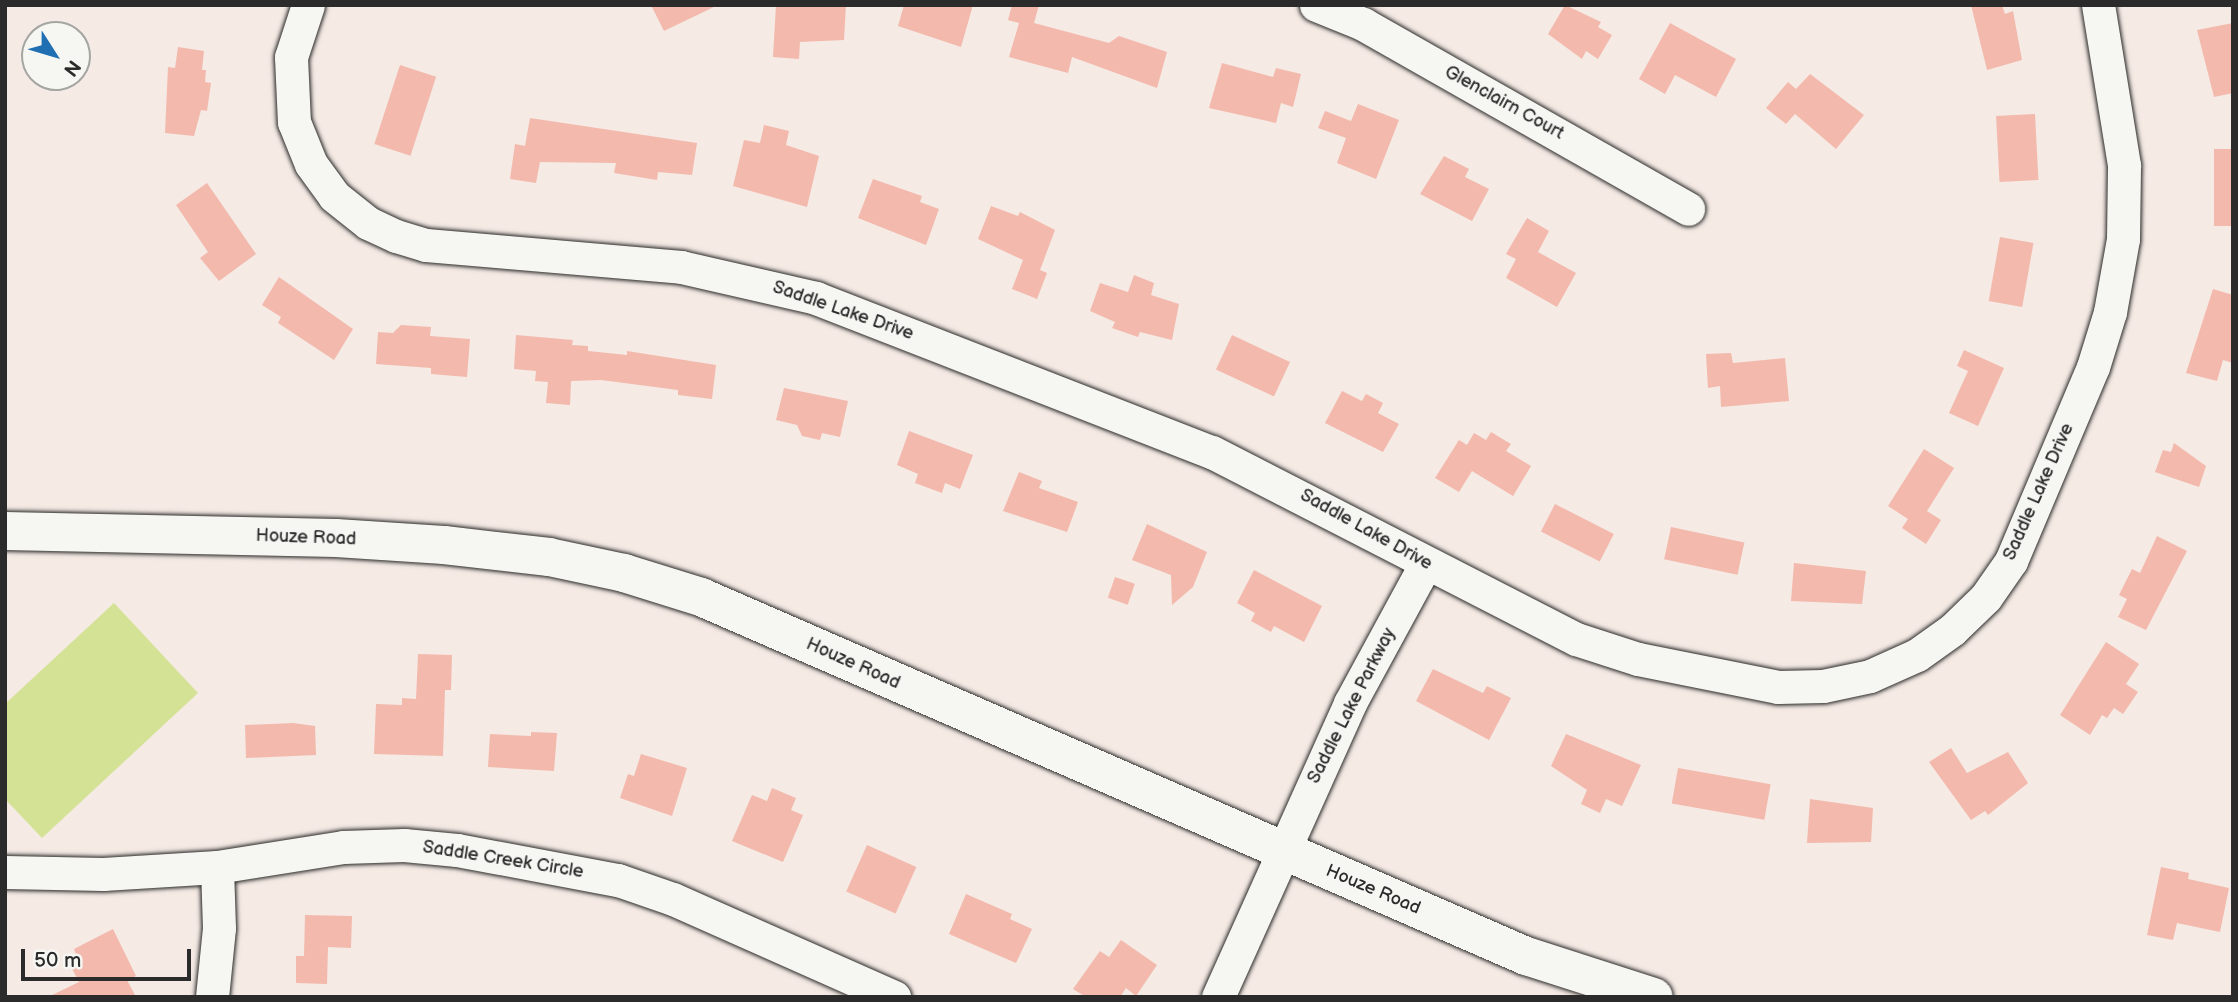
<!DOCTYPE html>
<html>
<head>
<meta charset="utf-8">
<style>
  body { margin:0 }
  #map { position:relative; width:2238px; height:1002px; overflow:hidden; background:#f5eae4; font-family:"Balsamiq Sans",sans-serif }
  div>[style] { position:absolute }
  .green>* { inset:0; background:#d4e295 }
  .building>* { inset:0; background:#f3b9ad; transform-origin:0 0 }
  .roads { filter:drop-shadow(0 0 2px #2b2b2b) drop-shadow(0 0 2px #2b2b2b) }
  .minor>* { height:33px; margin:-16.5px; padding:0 16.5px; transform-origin:16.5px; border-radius:16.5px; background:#f6f6f2 }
  .major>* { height:38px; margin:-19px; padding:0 19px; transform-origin:19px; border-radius:19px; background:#f6f6f2 }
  span { translate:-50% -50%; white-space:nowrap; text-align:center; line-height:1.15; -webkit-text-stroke:6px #f6f6f2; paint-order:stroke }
  .street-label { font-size:18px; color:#2b2b2b }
  .frame { position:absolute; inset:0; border:7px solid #2b2b2b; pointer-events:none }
  .north { position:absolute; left:21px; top:21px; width:70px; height:70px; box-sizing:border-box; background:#f6f6f2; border:2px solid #a5a5a2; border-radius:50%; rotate:127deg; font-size:19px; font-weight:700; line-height:28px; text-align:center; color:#2b2b2b }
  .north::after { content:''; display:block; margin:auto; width:24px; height:32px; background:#1f6fb2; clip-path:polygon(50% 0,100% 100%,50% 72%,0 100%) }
  .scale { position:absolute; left:21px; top:949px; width:170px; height:32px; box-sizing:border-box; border:4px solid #2b2b2b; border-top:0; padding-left:9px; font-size:21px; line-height:24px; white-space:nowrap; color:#2b2b2b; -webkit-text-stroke:5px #f6f6f2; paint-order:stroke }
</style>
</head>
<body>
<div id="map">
  <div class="green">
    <i style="clip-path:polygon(114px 603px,198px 693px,42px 838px,5px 799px,5px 704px)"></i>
  </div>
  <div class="building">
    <i style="clip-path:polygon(651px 5px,718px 5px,664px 31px)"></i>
    <i style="clip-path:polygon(776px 5px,846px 5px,844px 40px,800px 42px,799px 59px,773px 57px)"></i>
    <i style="clip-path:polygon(904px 5px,973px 5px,961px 47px,898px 26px)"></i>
    <i style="clip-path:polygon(1012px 5px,1039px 5px,1034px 23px,1109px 43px,1119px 36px,1167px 52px,1157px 88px,1072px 57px,1068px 73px,1009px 57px,1019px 23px,1008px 20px)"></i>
    <i style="clip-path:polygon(1565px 5px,1601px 22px,1598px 27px,1612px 35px,1598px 59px,1586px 51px,1582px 59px,1548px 34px)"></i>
    <i style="clip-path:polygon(1971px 5px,2002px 5px,2005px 14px,2013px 11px,2022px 60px,1987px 70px)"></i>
    <i style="clip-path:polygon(1670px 23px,1736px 59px,1716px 97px,1675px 75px,1665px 94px,1639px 79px)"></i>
    <i style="clip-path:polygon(2233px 23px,2233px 93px,2214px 97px,2197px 30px)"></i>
    <i style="clip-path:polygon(178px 47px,204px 51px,202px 70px,206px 70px,205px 82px,211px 83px,207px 111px,201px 110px,194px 136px,165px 133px,168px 67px,175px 68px)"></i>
    <i style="clip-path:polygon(1222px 63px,1273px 77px,1276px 68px,1301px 74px,1293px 107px,1281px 103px,1276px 123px,1209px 108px)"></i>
    <i style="left:400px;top:65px;width:38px;height:83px;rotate:18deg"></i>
    <i style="clip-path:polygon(1810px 74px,1864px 115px,1836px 149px,1795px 114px,1786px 124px,1766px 108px,1788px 82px,1796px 89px)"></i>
    <i style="clip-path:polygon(1358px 104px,1399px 120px,1376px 179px,1337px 163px,1346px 138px,1318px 128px,1325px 111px,1351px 121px)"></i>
    <i style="left:2035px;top:114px;width:66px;height:39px;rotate:87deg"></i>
    <i style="clip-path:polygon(530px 118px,697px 143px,692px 175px,658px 172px,657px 180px,614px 173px,616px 163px,540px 162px,536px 183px,510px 179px,515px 144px,525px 146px)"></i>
    <i style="clip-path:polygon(764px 125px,789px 131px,786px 145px,819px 156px,807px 207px,733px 186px,744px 140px,760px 143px)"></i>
    <i style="left:2233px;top:149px;width:77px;height:19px;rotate:90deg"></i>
    <i style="clip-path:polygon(1444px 156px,1469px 169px,1465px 177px,1489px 189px,1472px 221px,1420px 194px)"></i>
    <i style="clip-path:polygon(873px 179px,922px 196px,920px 202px,939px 209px,926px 245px,858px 218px)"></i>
    <i style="clip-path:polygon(207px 183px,256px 254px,219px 281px,200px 258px,208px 252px,176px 205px)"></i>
    <i style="clip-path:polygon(991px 206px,1018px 216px,1020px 212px,1055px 230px,1040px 270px,1047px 273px,1037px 299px,1012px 289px,1023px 260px,978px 239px)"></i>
    <i style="clip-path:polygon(1527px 218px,1549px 231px,1538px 252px,1576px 273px,1557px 307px,1506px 278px,1516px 259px,1506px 254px)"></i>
    <i style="left:2000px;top:237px;width:34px;height:65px;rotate:10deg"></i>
    <i style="clip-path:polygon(1134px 275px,1154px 283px,1151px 295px,1179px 304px,1172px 340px,1140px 332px,1138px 337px,1112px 328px,1115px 322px,1090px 311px,1100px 283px,1128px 292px)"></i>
    <i style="clip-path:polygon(279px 277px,353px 329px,334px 360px,278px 323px,281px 317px,262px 305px)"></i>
    <i style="clip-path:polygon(2213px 289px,2233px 295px,2233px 363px,2223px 360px,2217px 381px,2186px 373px)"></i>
    <i style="clip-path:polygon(401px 325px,431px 327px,430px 336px,470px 339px,467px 377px,431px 374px,431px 368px,376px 364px,378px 332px,393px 333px)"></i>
    <i style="clip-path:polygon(516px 335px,573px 340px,572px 345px,588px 346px,588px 351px,627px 355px,627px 351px,716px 365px,712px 399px,678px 395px,678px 390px,601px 380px,571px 381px,570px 405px,546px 403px,548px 382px,535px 381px,536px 371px,514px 369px)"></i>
    <i style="left:1232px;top:335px;width:64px;height:38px;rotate:25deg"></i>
    <i style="clip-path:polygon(1964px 350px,2004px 368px,1978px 426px,1949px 413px,1968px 371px,1957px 366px)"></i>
    <i style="clip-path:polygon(1731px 353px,1733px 363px,1785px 358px,1789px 401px,1721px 407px,1720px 386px,1708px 388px,1706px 354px)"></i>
    <i style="clip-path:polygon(784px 388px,848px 401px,840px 437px,822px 433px,820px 440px,802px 436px,797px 425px,776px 420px)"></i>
    <i style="clip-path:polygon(1342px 391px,1362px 401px,1366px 394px,1383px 403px,1378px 413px,1399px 424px,1383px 452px,1325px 423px)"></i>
    <i style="clip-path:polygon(909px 431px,973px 455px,960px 489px,945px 483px,942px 493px,915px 483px,918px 474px,897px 465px)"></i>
    <i style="clip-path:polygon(1491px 432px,1511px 444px,1506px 451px,1531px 466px,1513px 496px,1472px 471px,1459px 492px,1435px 478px,1459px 440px,1467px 445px,1474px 433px,1486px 440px)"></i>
    <i style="clip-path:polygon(2174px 443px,2206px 466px,2199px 487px,2155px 472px,2163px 450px,2171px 452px)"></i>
    <i style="clip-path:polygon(1924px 449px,1954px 468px,1927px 511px,1941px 520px,1926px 544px,1902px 528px,1908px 519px,1888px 506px)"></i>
    <i style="clip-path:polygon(1019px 472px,1042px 481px,1039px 488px,1078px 502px,1067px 532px,1003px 511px)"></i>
    <i style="left:1555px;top:504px;width:66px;height:31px;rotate:27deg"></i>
    <i style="clip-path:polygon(1147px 524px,1207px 552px,1193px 587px,1172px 605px,1171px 575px,1132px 560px)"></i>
    <i style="left:1671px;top:527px;width:75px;height:33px;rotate:12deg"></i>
    <i style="clip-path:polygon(2157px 536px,2187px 551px,2146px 630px,2118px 617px,2127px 599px,2119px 595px,2132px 569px,2140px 573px)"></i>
    <i style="clip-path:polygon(1794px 563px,1866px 571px,1862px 604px,1791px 601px)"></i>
    <i style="clip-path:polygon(1254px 570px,1322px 606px,1304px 642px,1274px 626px,1271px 632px,1251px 621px,1255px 613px,1237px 603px)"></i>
    <i style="left:1115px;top:577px;width:21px;height:22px;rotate:19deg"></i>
    <i style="clip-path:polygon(2106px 642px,2139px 664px,2126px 684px,2138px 692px,2123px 714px,2114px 708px,2107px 718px,2102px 715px,2090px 735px,2060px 715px)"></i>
    <i style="clip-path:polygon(418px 654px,452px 655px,451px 690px,445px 690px,443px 756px,374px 754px,376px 704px,402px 705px,402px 698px,416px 699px)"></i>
    <i style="clip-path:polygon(1433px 669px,1483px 693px,1487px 686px,1511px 698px,1489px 740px,1416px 701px)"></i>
    <i style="clip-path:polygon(293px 723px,315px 726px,316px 755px,246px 758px,245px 725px)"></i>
    <i style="clip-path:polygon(531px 732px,557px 733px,554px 771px,488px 767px,490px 734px,531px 736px)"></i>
    <i style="clip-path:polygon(1566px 734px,1641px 765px,1622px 806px,1606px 799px,1600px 813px,1581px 804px,1587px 790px,1551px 766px)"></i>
    <i style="clip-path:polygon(1951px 748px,1967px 773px,2008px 752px,2028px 783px,1988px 815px,1985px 811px,1971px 820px,1929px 762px)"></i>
    <i style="clip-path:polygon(641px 754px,687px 768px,672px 816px,620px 798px,628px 774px,634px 776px)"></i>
    <i style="left:1678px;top:768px;width:94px;height:36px;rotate:10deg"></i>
    <i style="clip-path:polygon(772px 788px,796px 798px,791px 810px,803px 815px,783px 862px,732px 841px,752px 795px,767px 801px)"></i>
    <i style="clip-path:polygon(1810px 799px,1873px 808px,1871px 842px,1807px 843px)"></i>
    <i style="left:867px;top:845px;width:54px;height:51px;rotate:24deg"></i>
    <i style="clip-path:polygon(2161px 867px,2189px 873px,2188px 879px,2229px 888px,2220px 932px,2177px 923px,2173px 940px,2147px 935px)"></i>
    <i style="clip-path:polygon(966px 894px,1012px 914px,1010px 919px,1032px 929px,1016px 963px,949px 934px)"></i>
    <i style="clip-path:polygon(305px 915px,352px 916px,351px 948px,328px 947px,327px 984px,296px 983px,296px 956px,304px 956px)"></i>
    <i style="clip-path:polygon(113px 929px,136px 976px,127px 980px,136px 997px,48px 997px,79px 982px,69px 963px,78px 959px,74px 949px)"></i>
    <i style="clip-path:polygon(1121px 940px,1157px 965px,1136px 996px,1126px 988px,1120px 997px,1086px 997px,1073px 989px,1100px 951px,1109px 957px)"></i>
  </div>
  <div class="roads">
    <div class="minor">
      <i style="left:308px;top:5px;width:55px;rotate:108.1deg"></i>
      <i style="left:291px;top:57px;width:65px;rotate:87.4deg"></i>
      <i style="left:294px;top:122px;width:45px;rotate:68deg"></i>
      <i style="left:311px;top:164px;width:39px;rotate:54deg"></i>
      <i style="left:334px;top:196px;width:43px;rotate:38.5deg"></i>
      <i style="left:368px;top:223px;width:31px;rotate:25deg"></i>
      <i style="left:396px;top:236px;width:31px;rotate:17deg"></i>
      <i style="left:426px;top:245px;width:256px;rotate:4.9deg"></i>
      <i style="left:681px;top:267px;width:139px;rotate:12.9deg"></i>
      <i style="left:816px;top:298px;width:425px;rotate:21.3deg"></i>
      <i style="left:1212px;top:452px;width:409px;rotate:27.2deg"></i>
      <i style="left:1576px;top:639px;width:65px;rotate:17.9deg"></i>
      <i style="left:1638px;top:659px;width:143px;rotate:11.3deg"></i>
      <i style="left:1778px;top:687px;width:45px;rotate:-1.3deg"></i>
      <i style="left:1823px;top:686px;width:48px;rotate:-12deg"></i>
      <i style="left:1870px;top:676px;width:51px;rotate:-24.1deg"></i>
      <i style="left:1917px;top:655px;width:43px;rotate:-35.5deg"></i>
      <i style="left:1952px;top:630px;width:47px;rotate:-44.1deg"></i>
      <i style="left:1986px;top:597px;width:44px;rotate:-55.2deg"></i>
      <i style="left:2011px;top:561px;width:211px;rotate:-67.1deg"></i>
      <i style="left:2093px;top:367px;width:58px;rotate:-72.8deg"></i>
      <i style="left:2110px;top:312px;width:74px;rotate:-79.9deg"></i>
      <i style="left:2123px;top:239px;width:74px;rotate:-89.2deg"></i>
      <i style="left:2124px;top:165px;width:162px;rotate:-99.2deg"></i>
      <i style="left:1316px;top:5px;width:51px;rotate:22deg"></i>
      <i style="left:1363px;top:24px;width:374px;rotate:29.6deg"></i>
      <i style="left:5px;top:872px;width:98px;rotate:1.2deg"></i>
      <i style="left:103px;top:874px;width:114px;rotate:-3.5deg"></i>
      <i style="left:217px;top:867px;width:128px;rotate:-9deg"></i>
      <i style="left:343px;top:847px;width:61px;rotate:-1.9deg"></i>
      <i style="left:404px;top:845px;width:53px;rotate:5.4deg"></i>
      <i style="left:457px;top:850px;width:164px;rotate:10.6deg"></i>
      <i style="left:618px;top:880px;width:58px;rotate:19.1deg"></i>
      <i style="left:673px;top:899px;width:242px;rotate:23.9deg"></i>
      <i style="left:212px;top:997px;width:69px;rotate:-84.2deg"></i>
      <i style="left:219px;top:928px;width:61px;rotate:-91.9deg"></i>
      <i style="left:1218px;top:997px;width:322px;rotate:-65.8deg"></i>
      <i style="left:1350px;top:703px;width:159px;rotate:-61.5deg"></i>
    </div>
    <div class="major">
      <i style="left:5px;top:531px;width:331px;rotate:1.2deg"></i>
      <i style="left:336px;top:538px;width:108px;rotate:3.7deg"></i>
      <i style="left:444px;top:545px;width:106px;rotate:6.5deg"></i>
      <i style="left:549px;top:557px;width:77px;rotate:12deg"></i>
      <i style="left:624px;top:573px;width:81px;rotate:17.3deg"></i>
      <i style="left:701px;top:597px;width:900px;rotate:23.52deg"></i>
      <i style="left:1526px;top:956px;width:134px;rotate:17.8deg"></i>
    </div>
  </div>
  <div class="street-label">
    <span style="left:1504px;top:103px;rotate:29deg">Glenclairn Court</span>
    <span style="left:843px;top:311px;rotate:19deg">Saddle Lake Drive</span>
    <span style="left:2039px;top:492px;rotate:-66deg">Saddle Lake Drive</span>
    <span style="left:1366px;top:530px;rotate:29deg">Saddle Lake Drive</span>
    <span style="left:306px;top:538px;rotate:2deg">Houze Road</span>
    <span style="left:853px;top:664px;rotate:24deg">Houze Road</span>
    <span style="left:1352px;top:706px;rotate:-63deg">Saddle Lake Parkway</span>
    <span style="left:503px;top:860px;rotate:9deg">Saddle Creek Circle</span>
    <span style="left:1373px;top:890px;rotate:23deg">Houze Road</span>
  </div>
  <div class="frame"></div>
  <div class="north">N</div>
  <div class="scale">50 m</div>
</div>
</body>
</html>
